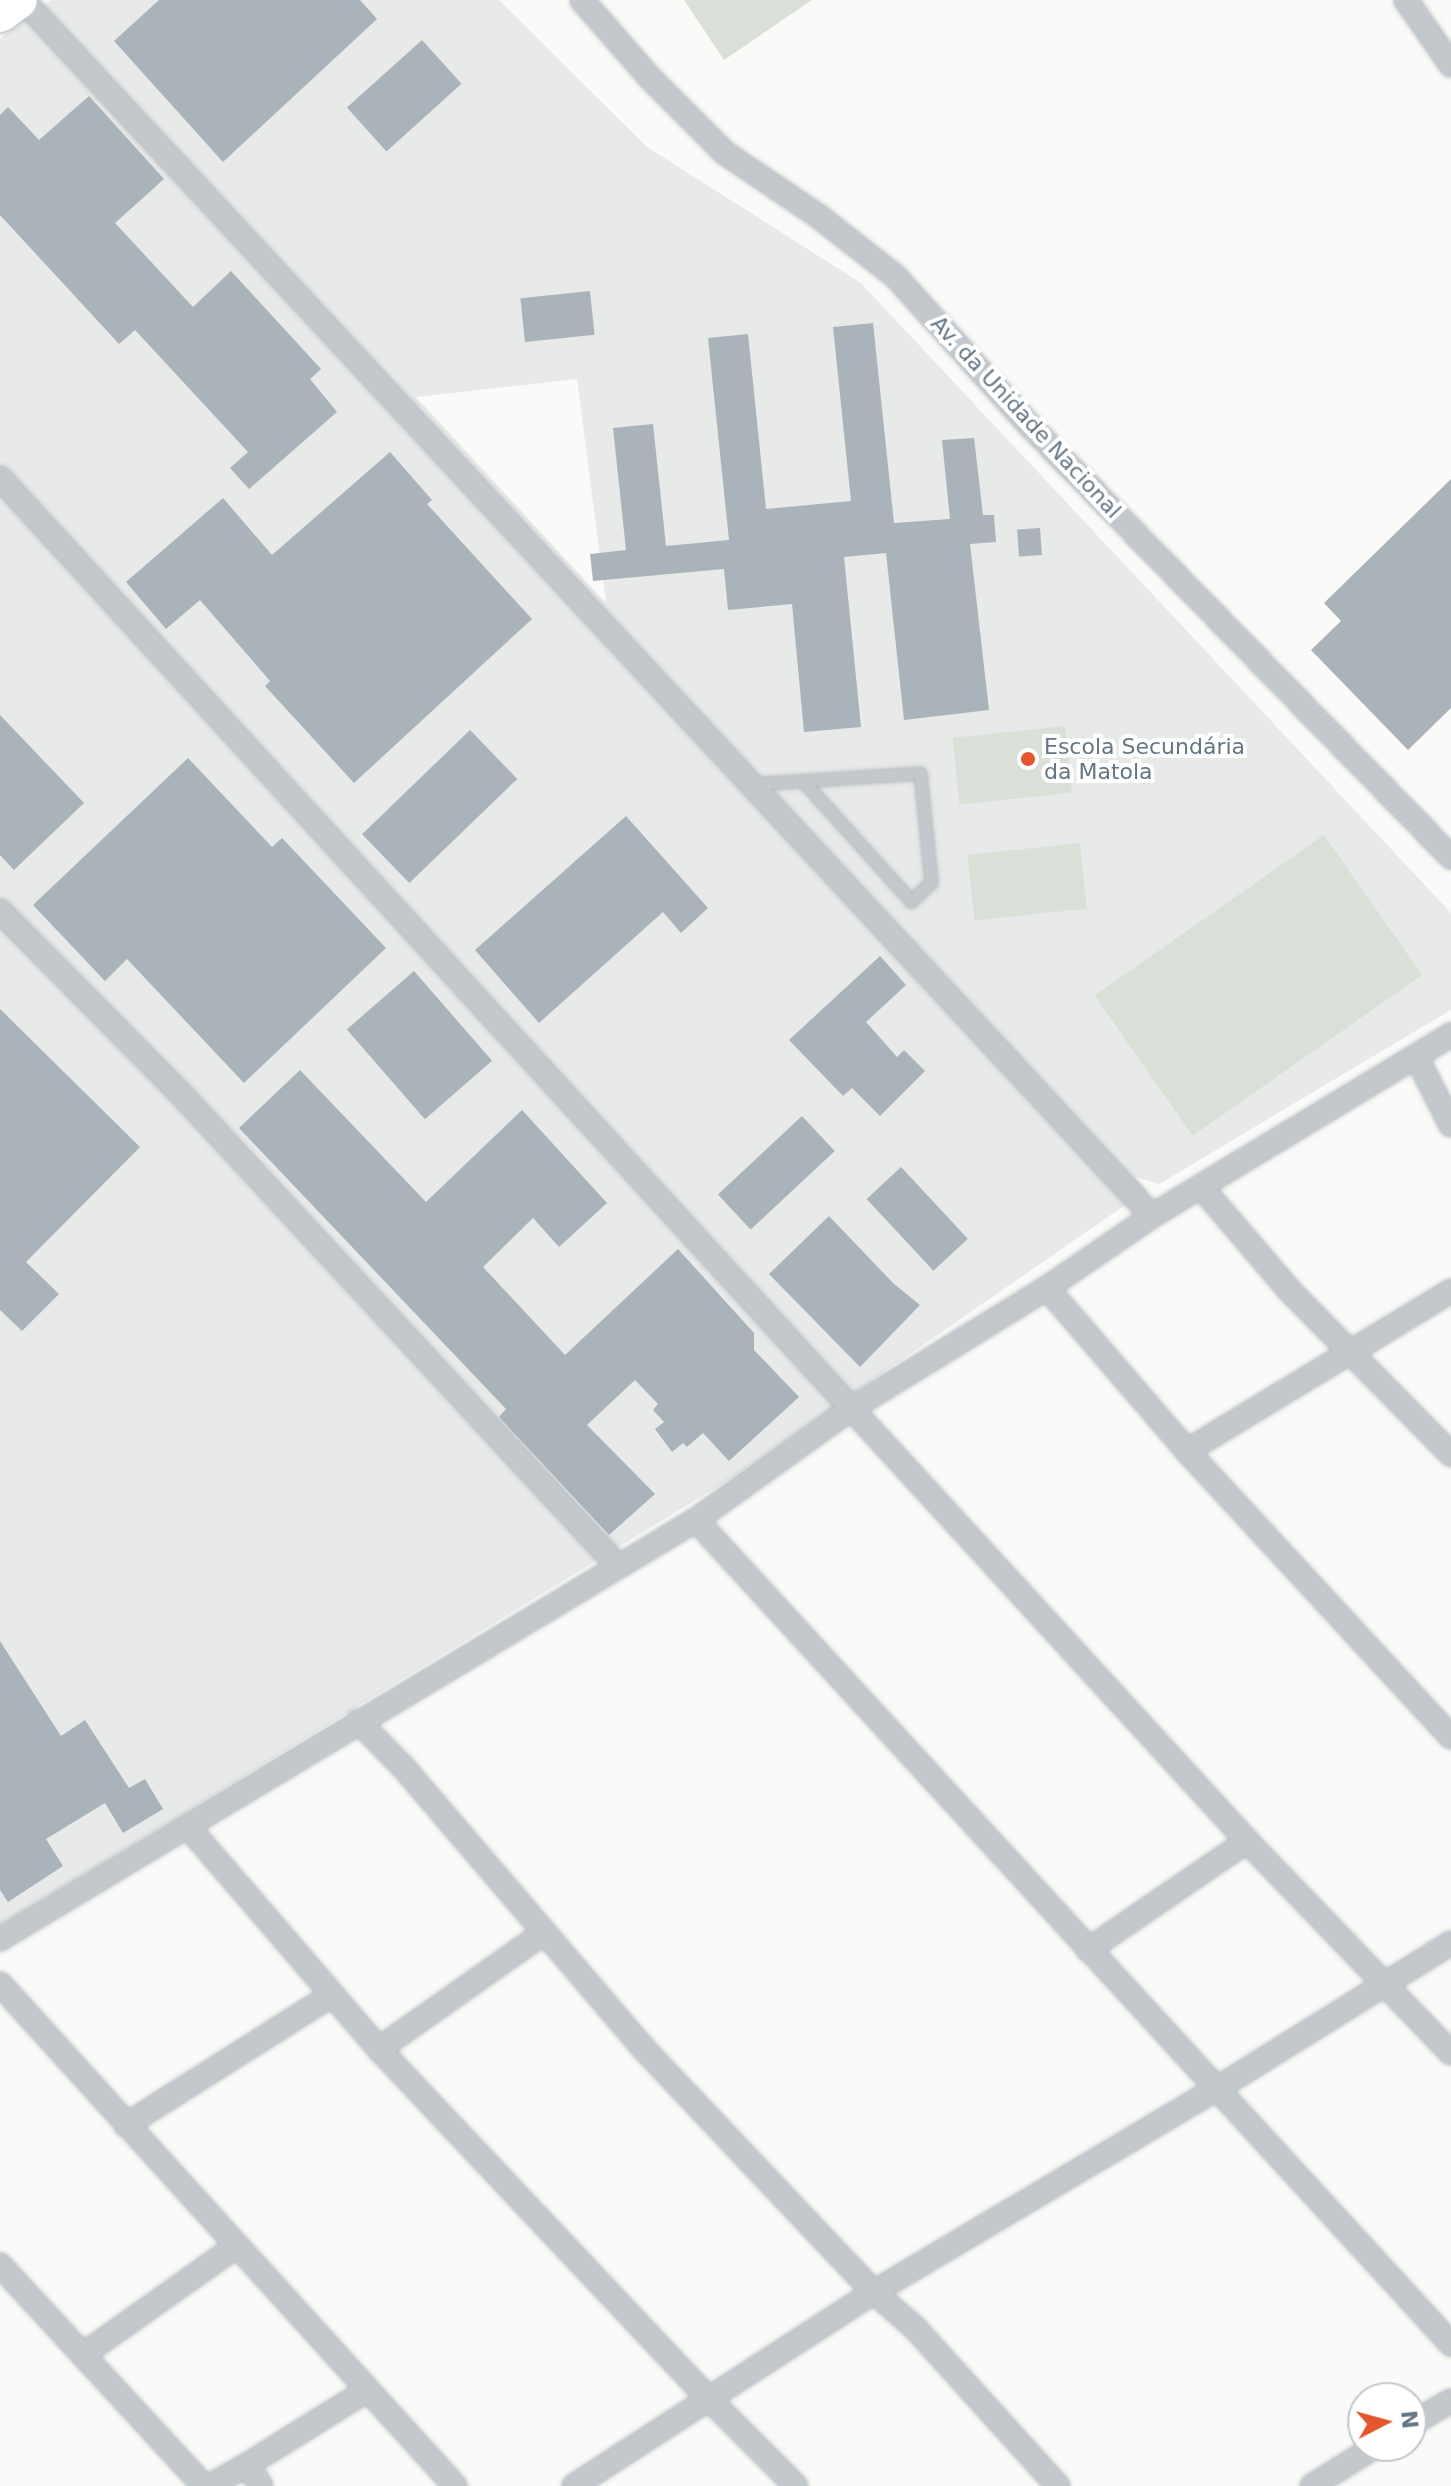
<!DOCTYPE html>
<html>
<head>
<meta charset="utf-8">
<style>
  body { margin:0 }
  #map { position:relative; width:1451px; height:2486px; overflow:hidden; background:#fafaf8; font-family:"DejaVu Sans",sans-serif }
  div>[style] { position:absolute }
  .built>* { inset:0; background:#e8e9e9 }
  .green>* { inset:0; background:#dadfd7; transform-origin:0 0 }
  .building>* { inset:0; background:#aab3b9; transform-origin:0 0 }
  .roads { filter:drop-shadow(0 0 2px #b4b9bd) drop-shadow(0 0 2px #b4b9bd) }
  .service>* { height:11px; margin:-5.5px; padding:0 5.5px; transform-origin:5.5px; border-radius:5.5px; background:#c3c8cc }
  .minor>* { height:22px; margin:-11px; padding:0 11px; transform-origin:11px; border-radius:11px; background:#c3c8cc }
  .trunk>* { height:38px; margin:-19px; padding:0 19px; transform-origin:19px; border-radius:19px; background:#fff }
  .dots>* { width:22px; height:22px; translate:-50% -50%; box-sizing:border-box; border:4px solid #fff; border-radius:50% }
  span { translate:-50% -50%; white-space:nowrap; text-align:center; line-height:1.15; -webkit-text-stroke:8px #fff; paint-order:stroke }
  .street-label { font-size:22px; color:#657683 }
  .poi-label { font-size:22px; color:#657683 }
  .left { translate:0 -50%; text-align:left }
  .north { position:absolute; left:1347px; top:2382px; width:80px; height:80px; box-sizing:border-box; background:#fff; border:2px solid #c1c8cd; border-radius:50%; rotate:84deg; font-size:22px; font-weight:700; line-height:32px; text-align:center; color:#657683 }
  .north::after { content:''; display:block; margin:auto; width:28px; height:36px; background:#e4572e; clip-path:polygon(50% 0,100% 100%,50% 72%,0 100%) }
</style>
</head>
<body>
<div id="map">
  <div class="built">
    <i style="clip-path:polygon(evenodd,51px 0,499px 0,647px 147px,861px 283px,1451px 913px,1451px 1010px,1159px 1184px,1135px 1177px,1147px 1190px,725px 1482px,0 1925px,0 39px,51px 0,577px 379px,606px 602px,605px 602px,416px 397px,577px 379px)"></i>
  </div>
  <div class="green">
    <i style="clip-path:polygon(684px 0,812px 0,724px 60px)"></i>
    <i style="left:1065px;top:726px;width:67px;height:113px;rotate:84deg"></i>
    <i style="left:1324px;top:835px;width:171px;height:280px;rotate:55deg"></i>
    <i style="left:1080px;top:843px;width:66px;height:113px;rotate:84deg"></i>
  </div>
  <div class="building">
    <i style="clip-path:polygon(159px 0,360px 0,377px 19px,223px 162px,114px 41px)"></i>
    <i style="left:422px;top:40px;width:59px;height:101px;rotate:48deg"></i>
    <i style="clip-path:polygon(89px 96px,164px 179px,115px 223px,193px 307px,231px 271px,321px 369px,310px 379px,337px 412px,249px 489px,230px 468px,248px 452px,135px 330px,119px 344px,0 215px,0 115px,8px 107px,39px 140px)"></i>
    <i style="left:590px;top:291px;width:44px;height:70px;rotate:84deg"></i>
    <i style="clip-path:polygon(873px 323px,894px 523px,950px 519px,942px 440px,974px 438px,983px 515px,994px 515px,996px 542px,970px 544px,989px 710px,904px 720px,886px 553px,844px 557px,861px 727px,804px 732px,792px 604px,728px 610px,724px 569px,593px 581px,590px 554px,626px 550px,613px 428px,653px 424px,666px 546px,729px 540px,708px 338px,748px 334px,766px 509px,851px 501px,833px 327px)"></i>
    <i style="clip-path:polygon(390px 452px,432px 500px,427px 504px,532px 619px,354px 783px,265px 686px,270px 681px,200px 600px,166px 629px,126px 582px,223px 498px,272px 555px)"></i>
    <i style="clip-path:polygon(1451px 479px,1451px 708px,1408px 750px,1311px 650px,1341px 621px,1324px 603px)"></i>
    <i style="left:1040px;top:528px;width:27px;height:23px;rotate:86deg"></i>
    <i style="clip-path:polygon(0 715px,84px 803px,14px 870px,0 855px)"></i>
    <i style="left:470px;top:730px;width:68px;height:150px;rotate:46deg"></i>
    <i style="clip-path:polygon(188px 758px,272px 847px,282px 838px,386px 948px,244px 1083px,127px 959px,105px 981px,33px 905px)"></i>
    <i style="clip-path:polygon(626px 816px,708px 908px,681px 933px,663px 912px,539px 1023px,475px 950px)"></i>
    <i style="clip-path:polygon(880px 956px,906px 985px,866px 1022px,897px 1057px,904px 1050px,925px 1071px,880px 1116px,852px 1088px,843px 1096px,789px 1040px)"></i>
    <i style="left:414px;top:971px;width:119px;height:89px;rotate:49deg"></i>
    <i style="clip-path:polygon(0 1009px,140px 1147px,26px 1262px,59px 1294px,22px 1331px,0 1310px)"></i>
    <i style="clip-path:polygon(300px 1070px,426px 1202px,522px 1110px,607px 1203px,559px 1247px,533px 1218px,483px 1267px,565px 1355px,678px 1249px,754px 1333px,754px 1350px,799px 1397px,729px 1461px,703px 1433px,687px 1447px,683px 1443px,672px 1452px,655px 1429px,664px 1422px,653px 1410px,658px 1404px,635px 1380px,587px 1425px,655px 1494px,609px 1535px,499px 1417px,506px 1409px,239px 1128px)"></i>
    <i style="left:802px;top:1116px;width:48px;height:115px;rotate:47deg"></i>
    <i style="left:901px;top:1167px;width:98px;height:47px;rotate:47deg"></i>
    <i style="clip-path:polygon(829px 1216px,894px 1284px,920px 1305px,860px 1367px,769px 1274px)"></i>
    <i style="clip-path:polygon(0 1641px,61px 1736px,85px 1720px,129px 1788px,145px 1779px,163px 1809px,123px 1833px,105px 1803px,46px 1839px,63px 1866px,8px 1902px,0 1890px)"></i>
  </div>
  <div class="roads">
    <div class="service">
      <i style="left:752px;top:784px;width:168px;rotate:-3.7deg"></i>
      <i style="left:920px;top:773px;width:110px;rotate:84.2deg"></i>
      <i style="left:931px;top:882px;width:28px;rotate:136deg"></i>
      <i style="left:911px;top:901px;width:161px;rotate:-132deg"></i>
    </div>
    <div class="minor">
      <i style="left:23px;top:0;width:1659px;rotate:47.12deg"></i>
      <i style="left:582px;top:0;width:103px;rotate:48.9deg"></i>
      <i style="left:650px;top:78px;width:106px;rotate:45deg"></i>
      <i style="left:725px;top:153px;width:111px;rotate:34deg"></i>
      <i style="left:817px;top:215px;width:100px;rotate:38.1deg"></i>
      <i style="left:896px;top:277px;width:203px;rotate:48deg"></i>
      <i style="left:1032px;top:428px;width:600px;rotate:45.68deg"></i>
      <i style="left:1406px;top:0;width:79px;rotate:55.3deg"></i>
      <i style="left:0;top:478px;width:1847px;rotate:47.54deg"></i>
      <i style="left:1247px;top:1841px;width:294px;rotate:46.1deg"></i>
      <i style="left:0;top:911px;width:257px;rotate:45.3deg"></i>
      <i style="left:181px;top:1094px;width:643px;rotate:47.21deg"></i>
      <i style="left:1417px;top:1058px;width:75px;rotate:63.1deg"></i>
      <i style="left:1202px;top:1188px;width:134px;rotate:49.5deg"></i>
      <i style="left:1289px;top:1290px;width:231px;rotate:45.4deg"></i>
      <i style="left:1047px;top:1288px;width:215px;rotate:49.3deg"></i>
      <i style="left:1187px;top:1451px;width:389px;rotate:47.3deg"></i>
      <i style="left:1187px;top:1451px;width:309px;rotate:-31.2deg"></i>
      <i style="left:696px;top:1520px;width:1118px;rotate:47.5deg"></i>
      <i style="left:358px;top:1721px;width:66px;rotate:45.6deg"></i>
      <i style="left:404px;top:1768px;width:368px;rotate:49.5deg"></i>
      <i style="left:643px;top:2048px;width:336px;rotate:46.6deg"></i>
      <i style="left:874px;top:2292px;width:55px;rotate:41.3deg"></i>
      <i style="left:915px;top:2328px;width:213px;rotate:47.9deg"></i>
      <i style="left:189px;top:1828px;width:291px;rotate:49.3deg"></i>
      <i style="left:379px;top:2049px;width:480px;rotate:46.7deg"></i>
      <i style="left:708px;top:2398px;width:124px;rotate:45deg"></i>
      <i style="left:0;top:1939px;width:812px;rotate:-31.05deg"></i>
      <i style="left:696px;top:1520px;width:192px;rotate:-35.7deg"></i>
      <i style="left:852px;top:1408px;width:229px;rotate:-31.6deg"></i>
      <i style="left:1047px;top:1288px;width:127px;rotate:-34.4deg"></i>
      <i style="left:1152px;top:1216px;width:350px;rotate:-31.2deg"></i>
      <i style="left:1088px;top:1950px;width:193px;rotate:-34.4deg"></i>
      <i style="left:0;top:1984px;width:678px;rotate:47.81deg"></i>
      <i style="left:379px;top:2049px;width:199px;rotate:-35.2deg"></i>
      <i style="left:126px;top:2125px;width:244px;rotate:-32.3deg"></i>
      <i style="left:0;top:2265px;width:301px;rotate:47.3deg"></i>
      <i style="left:84px;top:2354px;width:185px;rotate:-35.3deg"></i>
      <i style="left:1411px;top:2424px;width:46px;rotate:-29.9deg"></i>
      <i style="left:247px;top:2465px;width:140px;rotate:-31.9deg"></i>
      <i style="left:210px;top:2486px;width:43px;rotate:-29.6deg"></i>
      <i style="left:247px;top:2465px;width:25px;rotate:56deg"></i>
      <i style="left:574px;top:2486px;width:357px;rotate:-32.9deg"></i>
      <i style="left:874px;top:2292px;width:400px;rotate:-30.7deg"></i>
      <i style="left:1218px;top:2088px;width:274px;rotate:-31.9deg"></i>
      <i style="left:1312px;top:2486px;width:75px;rotate:-32deg"></i>
    </div>
    <div class="trunk">
      <i style="left:0;top:13px;width:22px;rotate:-36deg"></i>
    </div>
  </div>
  <div class="dots">
    <i style="left:1028px;top:759px;background:#e4572e"></i>
  </div>
  <div class="street-label">
    <span style="left:1026px;top:417px;rotate:47deg">Av. da Unidade Nacional</span>
  </div>
  <div class="poi-label">
    <span class="left" style="left:1044px;top:759px">Escola Secundária<br>da Matola</span>
  </div>
  <div class="north">N</div>
</div>
</body>
</html>
